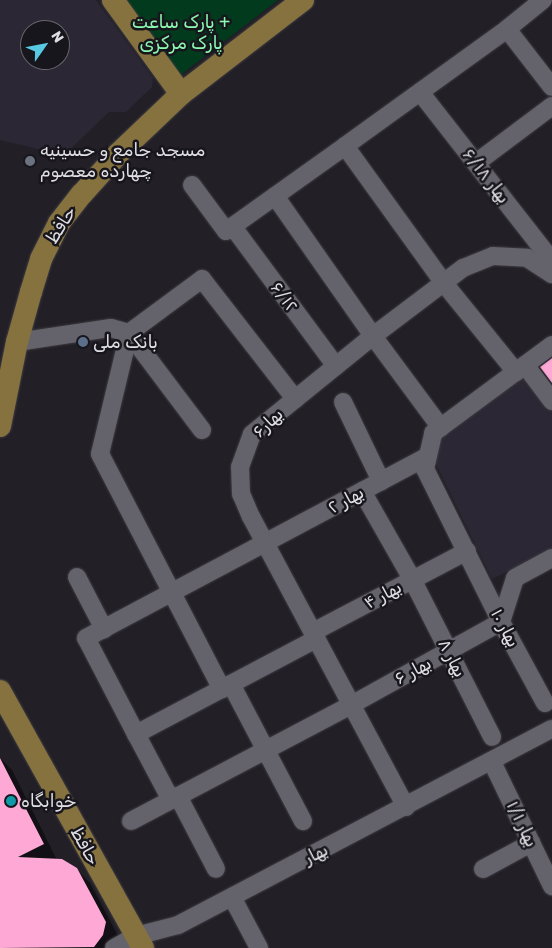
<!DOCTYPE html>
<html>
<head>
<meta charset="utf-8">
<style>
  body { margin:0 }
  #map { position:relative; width:552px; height:948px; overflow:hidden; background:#221f26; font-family:Rubik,Cairo,sans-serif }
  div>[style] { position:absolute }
  .built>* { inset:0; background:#2c2734 }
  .green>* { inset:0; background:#013a1c }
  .shadow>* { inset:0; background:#0007 }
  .building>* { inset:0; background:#fda8d5 }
  .roads { filter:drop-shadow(0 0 1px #3e3c42) drop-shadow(0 0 1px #3e3c42) }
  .minor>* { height:18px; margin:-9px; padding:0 9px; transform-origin:9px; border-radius:9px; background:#64626a }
  .major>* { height:22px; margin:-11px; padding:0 11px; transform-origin:11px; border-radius:11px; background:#86723e }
  .dots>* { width:14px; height:14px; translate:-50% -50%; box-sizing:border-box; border:2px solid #18161d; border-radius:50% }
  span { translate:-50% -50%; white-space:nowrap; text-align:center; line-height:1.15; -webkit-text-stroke:5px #18161d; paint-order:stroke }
  .park-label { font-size:18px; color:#8bf9b0 }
  .poi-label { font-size:18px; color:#dfdee3 }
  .left { translate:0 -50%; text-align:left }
  .street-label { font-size:18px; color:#dfdee3 }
  .north { position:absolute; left:20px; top:20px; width:50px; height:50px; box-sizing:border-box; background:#18161d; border:1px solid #68666c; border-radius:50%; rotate:57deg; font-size:14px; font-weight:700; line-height:20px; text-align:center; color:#dfdee3 }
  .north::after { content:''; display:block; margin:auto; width:18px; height:22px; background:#58c9e3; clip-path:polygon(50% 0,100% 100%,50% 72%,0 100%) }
</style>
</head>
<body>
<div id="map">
  <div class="built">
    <i style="clip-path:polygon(evenodd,0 0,96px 0,153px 78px,152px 87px,126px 112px,109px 112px,64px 155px,0 140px,0 0,30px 30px,60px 30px,60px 60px,30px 60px,30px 30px)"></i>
    <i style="clip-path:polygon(517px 376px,532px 379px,552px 407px,552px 549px,492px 579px,433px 458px,436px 436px)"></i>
  </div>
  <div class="green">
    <i style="clip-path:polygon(114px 0,278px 0,174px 80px)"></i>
  </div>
  <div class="shadow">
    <i style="clip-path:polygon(0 758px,12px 770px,57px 860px,76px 869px,90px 883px,118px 936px,116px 948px,0 948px)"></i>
  </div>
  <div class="building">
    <i style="clip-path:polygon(552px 358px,552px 383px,540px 367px)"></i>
    <i style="clip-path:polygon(0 758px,44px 844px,18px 857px,62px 859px,77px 868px,106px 922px,103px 935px,94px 947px,0 948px)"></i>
  </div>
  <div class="roads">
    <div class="minor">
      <i style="left:507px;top:29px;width:73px;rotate:52.2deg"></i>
      <i style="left:420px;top:92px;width:214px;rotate:52deg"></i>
      <i style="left:345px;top:146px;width:200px;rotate:-35.8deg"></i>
      <i style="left:507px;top:29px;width:46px;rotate:-38.9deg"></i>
      <i style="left:476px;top:163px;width:95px;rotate:-36.9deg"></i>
      <i style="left:192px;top:185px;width:57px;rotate:53.5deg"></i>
      <i style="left:226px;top:231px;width:146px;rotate:-35.5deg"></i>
      <i style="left:345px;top:146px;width:168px;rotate:54.2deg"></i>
      <i style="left:443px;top:282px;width:116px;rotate:51deg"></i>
      <i style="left:275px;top:196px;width:171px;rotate:55deg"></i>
      <i style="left:373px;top:336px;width:114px;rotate:53.5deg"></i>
      <i style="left:233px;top:227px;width:173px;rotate:53.5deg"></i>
      <i style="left:17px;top:342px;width:95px;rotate:-8.5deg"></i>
      <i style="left:111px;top:328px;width:19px;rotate:16deg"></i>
      <i style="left:129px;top:333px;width:91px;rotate:-36.5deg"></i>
      <i style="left:202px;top:279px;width:152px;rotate:52.2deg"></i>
      <i style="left:525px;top:365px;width:45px;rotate:53.1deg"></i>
      <i style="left:343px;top:402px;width:88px;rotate:64.3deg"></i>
      <i style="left:202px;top:430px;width:121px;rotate:-127deg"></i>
      <i style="left:129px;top:333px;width:124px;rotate:103.5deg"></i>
      <i style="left:100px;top:454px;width:265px;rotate:62.6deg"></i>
      <i style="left:362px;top:491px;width:101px;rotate:60.4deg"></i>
      <i style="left:412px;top:579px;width:177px;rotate:63.1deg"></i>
      <i style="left:77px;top:577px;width:59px;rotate:62.6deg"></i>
      <i style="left:313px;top:632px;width:174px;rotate:-27.7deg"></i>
      <i style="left:231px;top:684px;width:155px;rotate:62.3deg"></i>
      <i style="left:545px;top:703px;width:92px;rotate:-118.5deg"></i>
      <i style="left:501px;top:622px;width:171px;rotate:-116.4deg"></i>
      <i style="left:425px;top:469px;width:37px;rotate:-77deg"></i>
      <i style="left:433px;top:433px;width:148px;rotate:-36.5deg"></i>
      <i style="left:136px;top:734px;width:108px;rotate:-117.5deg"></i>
      <i style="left:86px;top:638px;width:386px;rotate:-28deg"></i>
      <i style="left:492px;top:762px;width:138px;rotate:64.2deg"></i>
      <i style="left:178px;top:796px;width:82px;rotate:62.5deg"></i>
      <i style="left:171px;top:800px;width:75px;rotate:-117.9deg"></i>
      <i style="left:136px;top:734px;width:204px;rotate:-27.8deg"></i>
      <i style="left:406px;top:807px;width:329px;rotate:-118.1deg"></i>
      <i style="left:251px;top:517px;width:25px;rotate:-113deg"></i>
      <i style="left:241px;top:494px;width:27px;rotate:-92deg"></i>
      <i style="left:240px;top:467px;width:35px;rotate:-70deg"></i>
      <i style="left:252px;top:434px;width:156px;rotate:-39deg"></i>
      <i style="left:373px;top:336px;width:113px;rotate:-37.1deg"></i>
      <i style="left:463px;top:268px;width:32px;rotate:-22deg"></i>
      <i style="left:493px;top:256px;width:34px;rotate:3deg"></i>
      <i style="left:527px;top:258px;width:30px;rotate:33deg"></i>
      <i style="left:131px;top:821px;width:249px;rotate:-27.8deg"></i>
      <i style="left:351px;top:705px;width:171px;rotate:-29deg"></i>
      <i style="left:501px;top:622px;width:46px;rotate:-72.3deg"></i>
      <i style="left:515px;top:578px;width:42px;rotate:-28.4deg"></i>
      <i style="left:483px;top:869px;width:55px;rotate:-28.4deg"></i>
      <i style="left:232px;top:897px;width:58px;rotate:62.1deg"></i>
      <i style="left:114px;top:948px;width:25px;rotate:-29deg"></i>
      <i style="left:136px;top:936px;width:43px;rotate:-14.7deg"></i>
      <i style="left:178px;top:925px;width:422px;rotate:-27.7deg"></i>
    </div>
    <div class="major">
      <i style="left:113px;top:0;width:116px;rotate:54.1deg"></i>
      <i style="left:0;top:426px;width:86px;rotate:-78.6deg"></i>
      <i style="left:17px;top:342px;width:52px;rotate:-74.4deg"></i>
      <i style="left:31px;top:292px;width:34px;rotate:-73deg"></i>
      <i style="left:41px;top:259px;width:40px;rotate:-63.4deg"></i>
      <i style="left:59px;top:223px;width:37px;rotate:-52deg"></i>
      <i style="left:82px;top:194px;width:54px;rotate:-48deg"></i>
      <i style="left:118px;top:154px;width:87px;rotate:-43.6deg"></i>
      <i style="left:181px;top:94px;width:154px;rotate:-37.6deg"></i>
      <i style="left:0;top:691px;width:294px;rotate:60.9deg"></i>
    </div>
  </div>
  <div class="dots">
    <i style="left:30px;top:161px;background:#6b7280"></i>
    <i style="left:83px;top:342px;background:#5c6f8a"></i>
    <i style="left:11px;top:801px;background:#0f9aa8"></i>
  </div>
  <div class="park-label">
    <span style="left:181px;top:33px">پارک ساعت +<br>پارک مرکزی</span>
  </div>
  <div class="poi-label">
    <span class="left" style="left:40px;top:161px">مسجد جامع و حسینیه<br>چهارده معصوم</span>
    <span class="left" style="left:93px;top:342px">بانک ملی</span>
    <span class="left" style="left:21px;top:801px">خوابگاه</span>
  </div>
  <div class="street-label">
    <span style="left:486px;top:176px;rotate:52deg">بهار ۶/۱۸</span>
    <span style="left:61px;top:225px;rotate:-58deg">حافظ</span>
    <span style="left:284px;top:297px;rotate:53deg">۶/۱۲</span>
    <span style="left:268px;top:423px;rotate:-43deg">بهار۶</span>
    <span style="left:346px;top:500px;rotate:-28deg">بهار ۲</span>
    <span style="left:383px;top:595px;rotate:-28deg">بهار ۴</span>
    <span style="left:505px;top:628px;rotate:62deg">بهار ۱۰</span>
    <span style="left:452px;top:658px;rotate:63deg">بهار ۸</span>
    <span style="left:413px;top:671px;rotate:-28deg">بهار ۶</span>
    <span style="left:522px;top:824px;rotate:64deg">بهار ۱/۱</span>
    <span style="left:85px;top:846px;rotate:61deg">حافظ</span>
    <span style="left:316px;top:854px;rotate:-27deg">بهار</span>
  </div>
  <div class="north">N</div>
</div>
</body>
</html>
